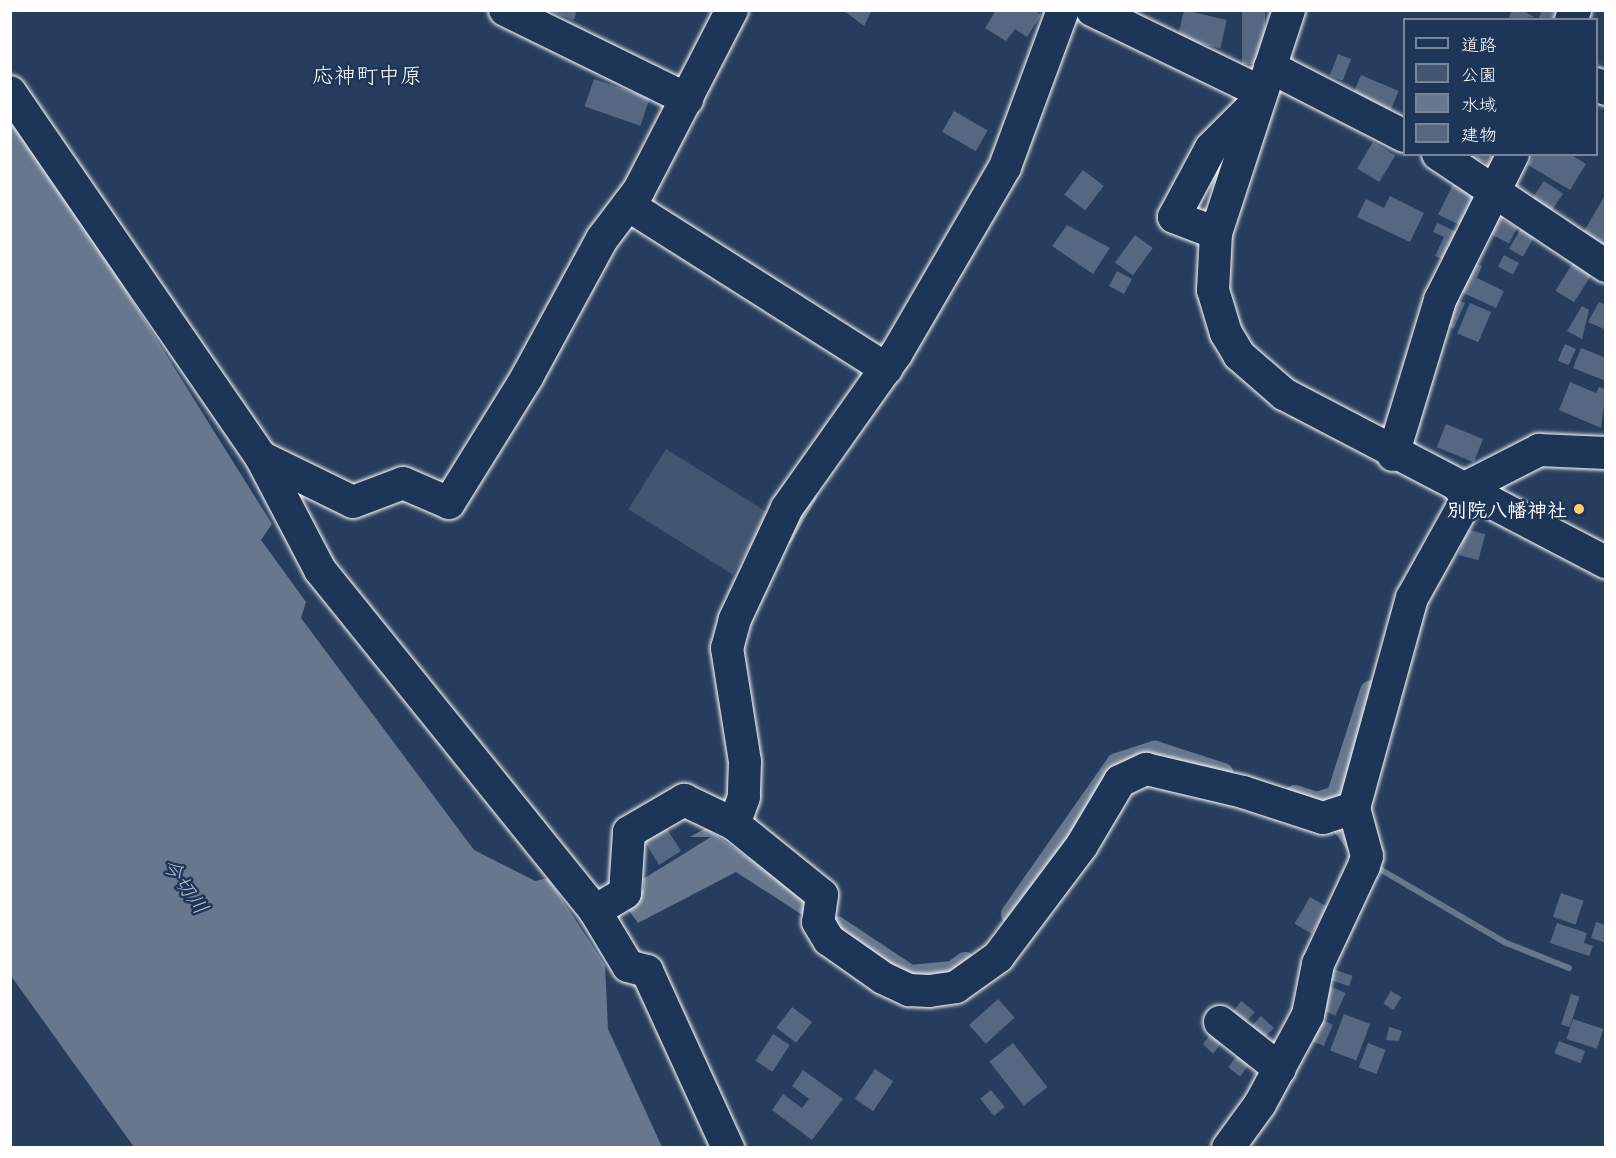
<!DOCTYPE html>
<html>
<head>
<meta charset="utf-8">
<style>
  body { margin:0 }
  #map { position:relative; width:1616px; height:1158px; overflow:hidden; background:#263d5e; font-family:"Playpen Sans","Klee One",sans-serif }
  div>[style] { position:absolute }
  .green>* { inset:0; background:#425672; transform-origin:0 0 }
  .water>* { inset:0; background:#67788e }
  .stream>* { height:6px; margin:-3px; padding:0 3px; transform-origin:3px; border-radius:3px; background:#67788e }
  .canal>* { height:22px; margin:-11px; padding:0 11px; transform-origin:11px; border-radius:11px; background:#67788e }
  .building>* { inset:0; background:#556781; transform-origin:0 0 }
  .roads { filter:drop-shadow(0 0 2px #fff) drop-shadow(0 0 2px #fff) }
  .minor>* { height:32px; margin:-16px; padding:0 16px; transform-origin:16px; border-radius:16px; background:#1d3557 }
  .dots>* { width:16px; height:16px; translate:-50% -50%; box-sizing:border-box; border:3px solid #1d3557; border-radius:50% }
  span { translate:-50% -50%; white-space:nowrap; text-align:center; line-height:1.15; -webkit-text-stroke:5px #1d3557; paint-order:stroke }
  .poi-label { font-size:20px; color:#fff; font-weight:700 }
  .right { translate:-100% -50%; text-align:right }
  .water-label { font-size:21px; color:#bbc2cc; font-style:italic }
  .quarter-label { font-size:22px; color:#fff }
  .frame { position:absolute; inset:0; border:12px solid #fff; pointer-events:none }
  .legend { position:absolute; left:1403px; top:18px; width:195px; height:138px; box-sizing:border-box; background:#1d3557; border:2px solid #77869a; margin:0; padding:8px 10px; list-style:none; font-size:18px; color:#fff }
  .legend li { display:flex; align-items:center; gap:12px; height:30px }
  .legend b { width:30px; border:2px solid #77869a }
</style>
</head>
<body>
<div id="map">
  <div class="green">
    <i style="left:666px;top:449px;width:123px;height:71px;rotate:32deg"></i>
  </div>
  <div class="water">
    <i style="clip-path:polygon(10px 105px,272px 524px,261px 540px,306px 602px,301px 618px,474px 850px,535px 881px,548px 878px,605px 965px,608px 1029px,662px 1147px,134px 1147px,11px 976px)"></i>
    <i style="clip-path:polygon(706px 828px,811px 902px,807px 918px,736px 872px,638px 923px,627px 908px,644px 888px,643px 879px,711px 837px,690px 837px)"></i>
  </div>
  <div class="stream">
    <i style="left:789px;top:540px;width:50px;rotate:-59.8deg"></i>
    <i style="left:1332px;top:824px;width:36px;rotate:53deg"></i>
    <i style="left:1373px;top:865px;width:152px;rotate:30.4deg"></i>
    <i style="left:1504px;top:942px;width:70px;rotate:21.8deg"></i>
  </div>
  <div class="canal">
    <i style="left:1295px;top:796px;width:22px;rotate:18deg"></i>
    <i style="left:1316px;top:803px;width:22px;rotate:-16deg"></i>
    <i style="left:1337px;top:797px;width:111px;rotate:-72.2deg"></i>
    <i style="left:1012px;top:914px;width:183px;rotate:-55deg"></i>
    <i style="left:1117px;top:764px;width:40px;rotate:-18deg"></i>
    <i style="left:1155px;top:752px;width:71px;rotate:17.9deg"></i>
    <i style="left:836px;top:927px;width:89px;rotate:33.5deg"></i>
    <i style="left:910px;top:976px;width:43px;rotate:-5.3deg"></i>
    <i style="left:953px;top:972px;width:15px;rotate:-37deg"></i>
  </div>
  <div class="building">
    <i style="clip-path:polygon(546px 10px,577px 10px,574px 20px)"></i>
    <i style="clip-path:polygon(843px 10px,872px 10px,864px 26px)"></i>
    <i style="clip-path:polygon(996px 10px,1034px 10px,1041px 15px,1027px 37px,1015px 29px,1006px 41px,985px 28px)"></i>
    <i style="left:1184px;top:10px;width:44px;height:29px;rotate:13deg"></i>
    <i style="left:1242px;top:10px;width:23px;height:54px"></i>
    <i style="clip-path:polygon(1512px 10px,1521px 10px,1534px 17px,1508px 20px)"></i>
    <i style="clip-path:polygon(1542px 10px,1559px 10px,1559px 20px,1538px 20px)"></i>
    <i style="left:1338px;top:54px;width:14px;height:23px;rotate:21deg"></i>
    <i style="left:1361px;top:75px;width:41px;height:26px;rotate:23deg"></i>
    <i style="left:594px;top:79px;width:59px;height:29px;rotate:19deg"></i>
    <i style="left:954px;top:111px;width:39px;height:24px;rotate:30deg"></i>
    <i style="left:1373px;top:142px;width:26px;height:31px;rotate:31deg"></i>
    <i style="clip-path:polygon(1467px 154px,1507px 154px,1500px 170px)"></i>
    <i style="clip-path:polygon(1534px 154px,1570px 154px,1586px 164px,1570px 190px,1528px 165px)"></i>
    <i style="left:1083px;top:170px;width:26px;height:31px;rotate:37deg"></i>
    <i style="left:1544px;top:181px;width:23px;height:30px;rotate:34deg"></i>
    <i style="left:1453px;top:184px;width:30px;height:34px;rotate:26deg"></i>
    <i style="clip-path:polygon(1390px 196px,1424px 213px,1410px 242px,1357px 217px,1366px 199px,1384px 208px)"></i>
    <i style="clip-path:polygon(1604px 197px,1606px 198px,1604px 244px,1583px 233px)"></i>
    <i style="left:1495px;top:216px;width:25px;height:18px;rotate:27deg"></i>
    <i style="clip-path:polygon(1437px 223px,1462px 234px,1449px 262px,1435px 256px,1444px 237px,1433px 232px)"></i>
    <i style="clip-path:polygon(1067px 225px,1110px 248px,1093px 274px,1052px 246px)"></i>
    <i style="left:1521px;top:228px;width:16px;height:24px;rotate:30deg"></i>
    <i style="left:1135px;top:235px;width:22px;height:34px;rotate:36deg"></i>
    <i style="left:1504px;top:255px;width:17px;height:13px;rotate:28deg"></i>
    <i style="left:1574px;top:261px;width:22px;height:35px;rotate:32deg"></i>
    <i style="clip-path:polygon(1472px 262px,1482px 266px,1477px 278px,1504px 291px,1496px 308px,1459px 291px)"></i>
    <i style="left:1117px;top:271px;width:17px;height:17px;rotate:28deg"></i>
    <i style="left:1456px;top:299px;width:10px;height:28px;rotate:24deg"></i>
    <i style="clip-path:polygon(1599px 302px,1606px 305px,1606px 330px,1588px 322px)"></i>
    <i style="left:1470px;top:303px;width:23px;height:33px;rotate:23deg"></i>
    <i style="clip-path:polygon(1582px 306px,1589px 310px,1582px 339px,1567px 331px)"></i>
    <i style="left:1565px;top:344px;width:12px;height:18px;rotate:24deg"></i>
    <i style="clip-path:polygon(1581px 348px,1606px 358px,1606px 381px,1573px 368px)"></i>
    <i style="clip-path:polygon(1570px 382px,1596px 393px,1599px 387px,1606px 389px,1601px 428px,1559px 410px)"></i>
    <i style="left:1446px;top:424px;width:40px;height:25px;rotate:22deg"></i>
    <i style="left:1466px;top:529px;width:20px;height:27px;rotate:15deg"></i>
    <i style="clip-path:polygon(662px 821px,681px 851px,659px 865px,645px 842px,655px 835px,650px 828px)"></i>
    <i style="left:1561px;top:893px;width:24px;height:25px;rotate:19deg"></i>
    <i style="left:1310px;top:897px;width:20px;height:31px;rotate:30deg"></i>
    <i style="clip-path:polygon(1596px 922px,1606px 925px,1606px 943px,1591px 938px)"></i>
    <i style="clip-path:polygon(1557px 923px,1587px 933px,1584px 943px,1593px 946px,1589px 956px,1550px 943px)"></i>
    <i style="left:1330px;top:968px;width:24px;height:11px;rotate:19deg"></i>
    <i style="left:1330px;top:986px;width:17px;height:25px;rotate:24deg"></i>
    <i style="left:1391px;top:991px;width:12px;height:15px;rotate:31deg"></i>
    <i style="left:1571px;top:994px;width:9px;height:32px;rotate:18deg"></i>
    <i style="left:998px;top:999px;width:25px;height:39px;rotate:48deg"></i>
    <i style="clip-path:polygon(1241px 1001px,1255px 1012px,1241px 1027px,1229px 1018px)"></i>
    <i style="left:792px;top:1007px;width:25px;height:26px;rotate:37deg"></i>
    <i style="left:1344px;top:1014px;width:28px;height:39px;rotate:21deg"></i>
    <i style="clip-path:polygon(1261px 1016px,1274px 1028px,1260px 1042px,1246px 1032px)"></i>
    <i style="left:1319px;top:1019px;width:15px;height:23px;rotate:23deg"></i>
    <i style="left:1573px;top:1019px;width:32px;height:21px;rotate:18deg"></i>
    <i style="clip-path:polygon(1389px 1027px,1402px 1031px,1399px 1041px,1386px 1040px)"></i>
    <i style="clip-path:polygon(1215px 1028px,1227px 1036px,1213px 1054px,1203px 1044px)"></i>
    <i style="left:773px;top:1034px;width:20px;height:32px;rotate:33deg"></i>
    <i style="left:1559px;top:1041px;width:28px;height:13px;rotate:21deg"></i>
    <i style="left:1013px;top:1043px;width:56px;height:30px;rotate:52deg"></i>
    <i style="left:1368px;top:1043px;width:19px;height:26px;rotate:21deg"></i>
    <i style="left:1242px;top:1049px;width:15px;height:23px;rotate:37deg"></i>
    <i style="left:875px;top:1069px;width:22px;height:36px;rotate:34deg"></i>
    <i style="clip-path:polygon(803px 1070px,843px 1099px,812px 1140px,772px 1110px,783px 1094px,802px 1108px,809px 1099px,792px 1086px)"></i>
    <i style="left:991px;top:1090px;width:22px;height:14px;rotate:51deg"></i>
  </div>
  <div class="roads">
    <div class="minor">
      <i style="left:505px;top:10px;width:203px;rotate:26.1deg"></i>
      <i style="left:1063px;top:10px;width:167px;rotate:110.3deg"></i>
      <i style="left:1005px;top:167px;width:216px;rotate:120.2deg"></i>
      <i style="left:896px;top:354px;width:189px;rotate:125.3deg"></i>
      <i style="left:787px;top:508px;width:123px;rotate:115.1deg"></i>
      <i style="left:735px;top:619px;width:30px;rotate:105deg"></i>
      <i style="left:727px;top:648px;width:115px;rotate:81deg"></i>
      <i style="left:745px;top:762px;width:35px;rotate:92deg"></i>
      <i style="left:744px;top:797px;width:29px;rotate:110deg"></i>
      <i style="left:734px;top:824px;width:113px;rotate:38.9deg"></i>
      <i style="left:822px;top:895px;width:27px;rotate:98deg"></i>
      <i style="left:818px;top:922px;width:21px;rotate:59deg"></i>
      <i style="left:829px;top:940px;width:66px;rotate:35.1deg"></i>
      <i style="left:883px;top:978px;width:29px;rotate:25deg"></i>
      <i style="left:909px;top:990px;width:20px;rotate:3deg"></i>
      <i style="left:929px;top:991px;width:27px;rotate:-8deg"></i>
      <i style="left:956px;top:987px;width:52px;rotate:-35.5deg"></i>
      <i style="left:998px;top:957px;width:140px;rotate:-53.1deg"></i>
      <i style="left:1082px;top:845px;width:74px;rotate:-59.3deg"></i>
      <i style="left:1120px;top:781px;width:29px;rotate:-25deg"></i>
      <i style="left:1146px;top:769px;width:100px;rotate:13.3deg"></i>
      <i style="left:1243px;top:792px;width:84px;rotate:18deg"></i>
      <i style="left:1323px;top:818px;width:33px;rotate:-18deg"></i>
      <i style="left:1092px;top:10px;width:188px;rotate:25.9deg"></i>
      <i style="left:1289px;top:10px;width:235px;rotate:108.1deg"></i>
      <i style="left:1216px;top:233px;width:57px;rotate:93deg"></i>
      <i style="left:1213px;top:290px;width:45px;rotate:73.2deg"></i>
      <i style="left:1226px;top:333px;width:26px;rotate:59deg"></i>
      <i style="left:1239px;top:355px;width:60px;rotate:40.9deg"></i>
      <i style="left:1284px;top:394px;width:363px;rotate:27.6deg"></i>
      <i style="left:1571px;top:20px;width:11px;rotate:-68deg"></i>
      <i style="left:1270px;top:67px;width:151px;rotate:27.2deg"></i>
      <i style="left:1596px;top:84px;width:11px;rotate:27deg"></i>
      <i style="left:10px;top:92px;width:443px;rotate:55.5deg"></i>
      <i style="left:261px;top:457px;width:127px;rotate:62.4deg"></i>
      <i style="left:320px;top:570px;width:438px;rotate:51.1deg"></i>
      <i style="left:595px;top:911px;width:64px;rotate:59deg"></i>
      <i style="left:628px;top:966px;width:20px;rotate:15deg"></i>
      <i style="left:647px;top:971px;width:195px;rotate:65.4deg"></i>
      <i style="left:1438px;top:154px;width:202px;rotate:33.7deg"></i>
      <i style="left:628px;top:205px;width:306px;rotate:32.4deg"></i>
      <i style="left:1216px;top:233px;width:45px;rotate:-159.1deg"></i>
      <i style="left:1174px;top:217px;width:78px;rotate:-61.8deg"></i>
      <i style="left:1211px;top:148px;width:65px;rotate:-45deg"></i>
      <i style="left:1393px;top:455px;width:162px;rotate:-73.1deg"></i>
      <i style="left:1440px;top:300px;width:163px;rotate:-63.4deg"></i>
      <i style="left:261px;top:457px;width:102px;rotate:26.1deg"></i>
      <i style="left:353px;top:502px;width:53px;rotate:-20.8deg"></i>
      <i style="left:403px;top:483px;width:50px;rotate:23.5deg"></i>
      <i style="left:449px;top:503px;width:148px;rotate:-58.2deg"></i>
      <i style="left:527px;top:377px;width:157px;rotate:-61.5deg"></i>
      <i style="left:602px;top:239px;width:61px;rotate:-52.9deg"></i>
      <i style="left:639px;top:190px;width:203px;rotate:-62.7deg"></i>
      <i style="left:1461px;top:490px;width:88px;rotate:-27.1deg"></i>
      <i style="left:1539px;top:450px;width:67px;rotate:2.6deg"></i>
      <i style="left:595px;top:911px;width:35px;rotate:-31deg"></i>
      <i style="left:625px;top:893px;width:61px;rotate:-86.2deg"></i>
      <i style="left:629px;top:832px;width:64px;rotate:-30.2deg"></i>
      <i style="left:684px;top:800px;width:55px;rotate:25.6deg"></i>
      <i style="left:1220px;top:1022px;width:76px;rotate:38.1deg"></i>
      <i style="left:1228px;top:1148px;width:54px;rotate:-54deg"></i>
      <i style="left:1260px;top:1104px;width:101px;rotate:-61.7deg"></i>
      <i style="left:1308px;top:1015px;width:52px;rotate:-78.9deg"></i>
      <i style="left:1318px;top:964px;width:108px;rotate:-64.9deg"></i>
      <i style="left:1364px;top:866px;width:10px;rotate:-73deg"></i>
      <i style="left:1367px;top:856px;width:50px;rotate:-105.2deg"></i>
      <i style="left:1354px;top:808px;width:218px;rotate:-74.6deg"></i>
      <i style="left:1412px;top:598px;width:119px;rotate:-60.9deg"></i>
    </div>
  </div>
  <div class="dots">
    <i style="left:1579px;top:509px;background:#ffd166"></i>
  </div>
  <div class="poi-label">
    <span class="right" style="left:1567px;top:509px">別院八幡神社</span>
  </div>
  <div class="water-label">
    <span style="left:187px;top:885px;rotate:55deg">今切川</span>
  </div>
  <div class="quarter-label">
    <span style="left:367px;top:74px">応神町中原</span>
  </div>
  <div class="frame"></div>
  <ul class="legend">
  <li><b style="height:8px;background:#1d3557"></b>道路</li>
  <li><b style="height:16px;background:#425672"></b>公園</li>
  <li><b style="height:16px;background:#67788e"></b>水域</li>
  <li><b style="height:16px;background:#556781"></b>建物</li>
  </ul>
</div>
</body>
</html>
